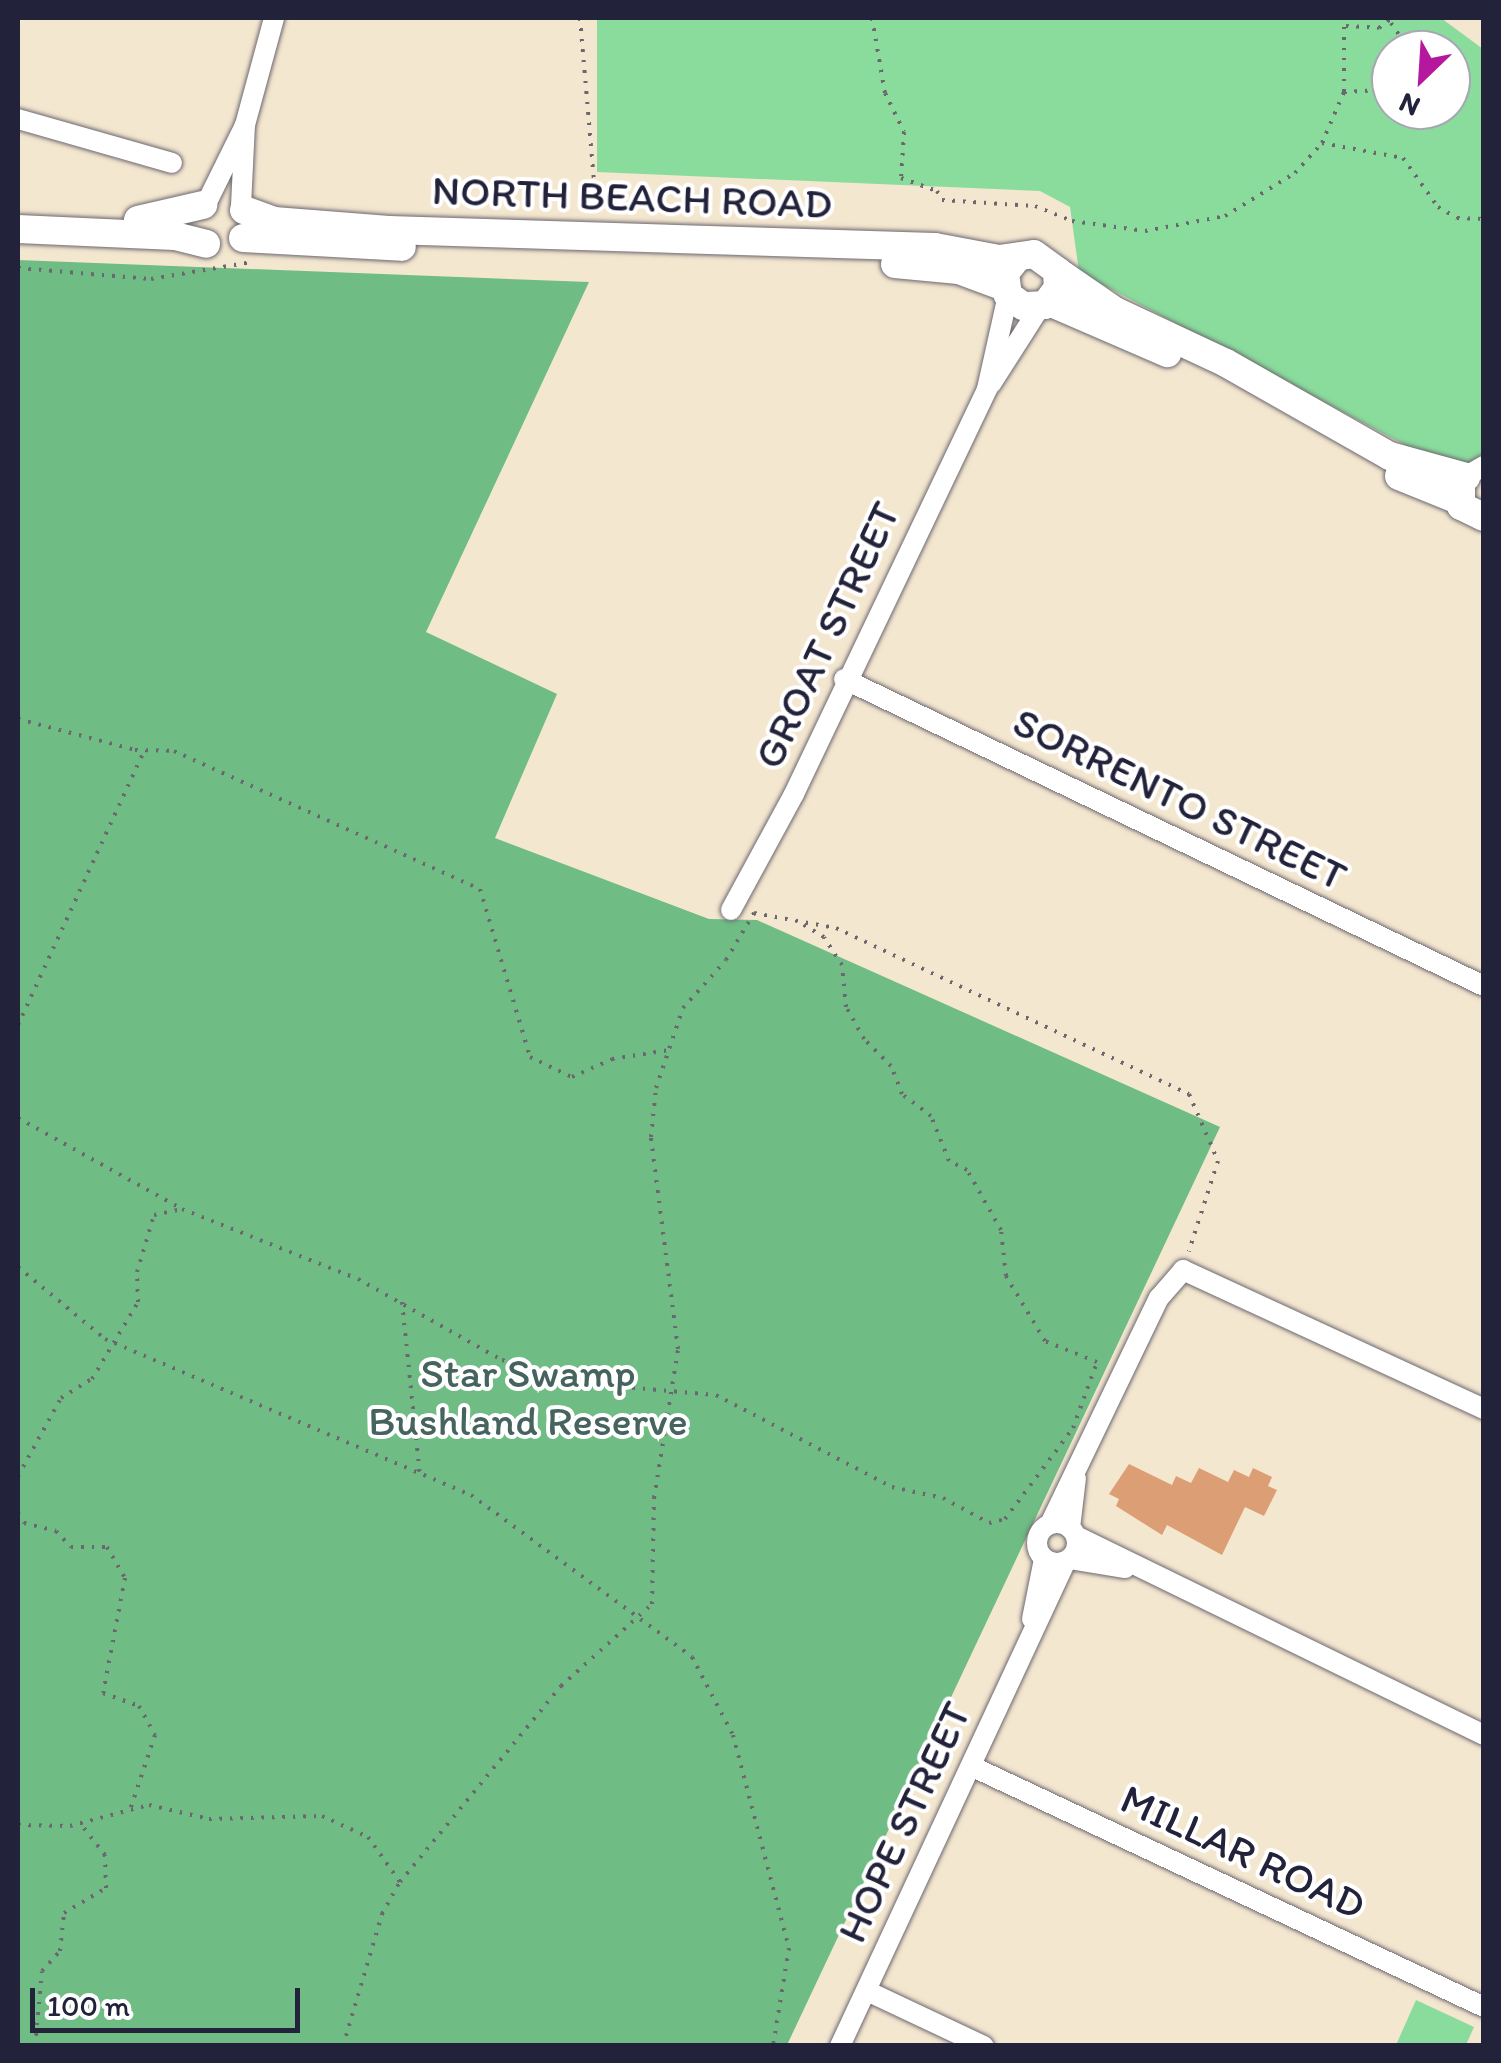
<!DOCTYPE html>
<html>
<head>
<meta charset="utf-8">
<style>
  body { margin:0 }
  #map { position:relative; width:1501px; height:2063px; overflow:hidden; background:#f4e7d0; font-family:Itim,sans-serif }
  div>[style] { position:absolute }
  .green>* { inset:0; background:#8adc9d }
  .forest>* { inset:0; background:#6fbc84 }
  .building>* { inset:0; background:#dc9e74 }
  .path>* { height:4px; margin-top:-2px; transform-origin:0; background:repeating-linear-gradient(90deg,#6c676f 0 2.5px,transparent 0 10.5px) }
  .roads { filter:drop-shadow(0 0 2px #6c676f) drop-shadow(0 0 2px #6c676f) }
  .minor>* { height:20px; margin:-10px; padding:0 10px; transform-origin:10px; border-radius:10px; background:#fff }
  .minor>.ring { margin:-10px; padding:0; box-sizing:content-box; background:none; border:20px solid #fff; border-radius:50% }
  .major>* { height:28px; margin:-14px; padding:0 14px; transform-origin:14px; border-radius:14px; background:#fff }
  span { translate:-50% -50%; white-space:nowrap; text-align:center; line-height:1.15; -webkit-text-stroke:8px #fff; paint-order:stroke }
  .street-label { font-size:42px; color:#22223b }
  .park-label { font-size:42px; color:#46635d }
  .frame { position:absolute; inset:0; border:20px solid #22223b; pointer-events:none }
  .north { position:absolute; left:1371px; top:30px; width:100px; height:100px; box-sizing:border-box; background:#fff; border:2px solid #a7a7b1; border-radius:50%; rotate:205deg; font-size:28px; font-weight:700; line-height:40px; text-align:center; color:#22223b }
  .north::after { content:''; display:block; margin:auto; width:35px; height:45px; background:#b5179e; clip-path:polygon(50% 0,100% 100%,50% 72%,0 100%) }
  .scale { position:absolute; left:30px; top:1988px; width:270px; height:45px; box-sizing:border-box; border:5px solid #22223b; border-top:0; padding-left:12px; font-size:30px; line-height:35px; white-space:nowrap; color:#22223b; -webkit-text-stroke:8px #fff; paint-order:stroke }
</style>
</head>
<body>
<div id="map">
  <div class="green">
    <i style="clip-path:polygon(evenodd,597px 18px,1441px 18px,1483px 49px,1483px 457px,1456px 472px,1079px 272px,1070px 207px,1040px 191px,597px 172px,597px 18px,1391px 50px,1451px 50px,1451px 110px,1391px 110px,1391px 50px)"></i>
    <i style="clip-path:polygon(1416px 2000px,1474px 2027px,1466px 2045px,1396px 2045px)"></i>
  </div>
  <div class="forest">
    <i style="clip-path:polygon(18px 260px,589px 282px,426px 632px,557px 694px,495px 838px,709px 919px,757px 920px,1220px 1127px,787px 2045px,18px 2045px)"></i>
  </div>
  <div class="building">
    <i style="clip-path:polygon(1129px 1464px,1172px 1485px,1176px 1476px,1191px 1483px,1199px 1468px,1228px 1482px,1234px 1470px,1249px 1477px,1253px 1468px,1272px 1477px,1268px 1486px,1277px 1490px,1264px 1516px,1245px 1507px,1222px 1555px,1167px 1525px,1162px 1535px,1116px 1506px,1119px 1499px,1109px 1494px)"></i>
  </div>
  <div class="path">
    <i style="left:580px;top:18px;width:165px;rotate:85.1deg"></i>
    <i style="left:872px;top:18px;width:76px;rotate:80.2deg"></i>
    <i style="left:885px;top:93px;width:43px;rotate:64deg"></i>
    <i style="left:904px;top:132px;width:46px;rotate:93.7deg"></i>
    <i style="left:901px;top:178px;width:38px;rotate:20deg"></i>
    <i style="left:937px;top:191px;width:10px;rotate:61deg"></i>
    <i style="left:942px;top:200px;width:93px;rotate:3.7deg"></i>
    <i style="left:1035px;top:206px;width:40px;rotate:22deg"></i>
    <i style="left:1072px;top:221px;width:74px;rotate:7.8deg"></i>
    <i style="left:1145px;top:231px;width:81px;rotate:-10.6deg"></i>
    <i style="left:1225px;top:216px;width:82px;rotate:-31.6deg"></i>
    <i style="left:1295px;top:173px;width:40px;rotate:-48deg"></i>
    <i style="left:1322px;top:143px;width:56px;rotate:-66.7deg"></i>
    <i style="left:1344px;top:92px;width:74px;rotate:-90deg"></i>
    <i style="left:1391px;top:23px;width:18px;rotate:56deg"></i>
    <i style="left:1346px;top:26px;width:33px;rotate:3deg"></i>
    <i style="left:1379px;top:28px;width:16px;rotate:-38deg"></i>
    <i style="left:1344px;top:92px;width:36px;rotate:-3deg"></i>
    <i style="left:1322px;top:143px;width:82px;rotate:10.5deg"></i>
    <i style="left:1403px;top:158px;width:60px;rotate:54.5deg"></i>
    <i style="left:1438px;top:207px;width:22px;rotate:30deg"></i>
    <i style="left:1457px;top:218px;width:27px;rotate:2deg"></i>
    <i style="left:18px;top:268px;width:133px;rotate:4.7deg"></i>
    <i style="left:151px;top:279px;width:101px;rotate:-9.6deg"></i>
    <i style="left:18px;top:719px;width:121px;rotate:14.8deg"></i>
    <i style="left:135px;top:750px;width:39px;rotate:1deg"></i>
    <i style="left:174px;top:751px;width:336px;rotate:24.3deg"></i>
    <i style="left:480px;top:889px;width:175px;rotate:73.4deg"></i>
    <i style="left:530px;top:1057px;width:47px;rotate:25.5deg"></i>
    <i style="left:572px;top:1077px;width:44px;rotate:-24.2deg"></i>
    <i style="left:612px;top:1059px;width:58px;rotate:-9deg"></i>
    <i style="left:754px;top:913px;width:83px;rotate:10.4deg"></i>
    <i style="left:836px;top:928px;width:390px;rotate:25.2deg"></i>
    <i style="left:1189px;top:1094px;width:73px;rotate:66.6deg"></i>
    <i style="left:1218px;top:1161px;width:95px;rotate:107.9deg"></i>
    <i style="left:18px;top:1025px;width:302px;rotate:-65.3deg"></i>
    <i style="left:18px;top:1118px;width:188px;rotate:29deg"></i>
    <i style="left:18px;top:1267px;width:113px;rotate:39.6deg"></i>
    <i style="left:105px;top:1339px;width:398px;rotate:23.1deg"></i>
    <i style="left:471px;top:1495px;width:274px;rotate:36.2deg"></i>
    <i style="left:692px;top:1657px;width:88px;rotate:62.3deg"></i>
    <i style="left:733px;top:1735px;width:220px;rotate:75.3deg"></i>
    <i style="left:789px;top:1948px;width:99px;rotate:99.3deg"></i>
    <i style="left:402px;top:1302px;width:176px;rotate:84.1deg"></i>
    <i style="left:18px;top:1476px;width:89px;rotate:-61.1deg"></i>
    <i style="left:61px;top:1398px;width:36px;rotate:-32deg"></i>
    <i style="left:92px;top:1379px;width:90px;rotate:-59.1deg"></i>
    <i style="left:138px;top:1302px;width:30px;rotate:-92deg"></i>
    <i style="left:137px;top:1272px;width:59px;rotate:-73.4deg"></i>
    <i style="left:154px;top:1215px;width:29px;rotate:-12deg"></i>
    <i style="left:182px;top:1209px;width:189px;rotate:21.7deg"></i>
    <i style="left:358px;top:1279px;width:165px;rotate:29.4deg"></i>
    <i style="left:502px;top:1360px;width:102px;rotate:14.2deg"></i>
    <i style="left:601px;top:1385px;width:115px;rotate:5deg"></i>
    <i style="left:716px;top:1395px;width:199px;rotate:27.6deg"></i>
    <i style="left:892px;top:1487px;width:52px;rotate:12.2deg"></i>
    <i style="left:943px;top:1498px;width:52px;rotate:28.5deg"></i>
    <i style="left:989px;top:1523px;width:16px;rotate:-14deg"></i>
    <i style="left:1005px;top:1519px;width:114px;rotate:-53.2deg"></i>
    <i style="left:1073px;top:1428px;width:70px;rotate:-70deg"></i>
    <i style="left:1097px;top:1362px;width:56px;rotate:-158deg"></i>
    <i style="left:1045px;top:1341px;width:76px;rotate:-121deg"></i>
    <i style="left:1006px;top:1276px;width:46px;rotate:-96.2deg"></i>
    <i style="left:1001px;top:1230px;width:69px;rotate:-119.5deg"></i>
    <i style="left:967px;top:1170px;width:20px;rotate:-153deg"></i>
    <i style="left:949px;top:1161px;width:48px;rotate:-111.8deg"></i>
    <i style="left:931px;top:1116px;width:36px;rotate:-143deg"></i>
    <i style="left:902px;top:1094px;width:30px;rotate:-111deg"></i>
    <i style="left:891px;top:1066px;width:38px;rotate:-135deg"></i>
    <i style="left:864px;top:1039px;width:37px;rotate:-119deg"></i>
    <i style="left:846px;top:1007px;width:42px;rotate:-95.4deg"></i>
    <i style="left:842px;top:965px;width:33px;rotate:-123deg"></i>
    <i style="left:824px;top:937px;width:29px;rotate:-149deg"></i>
    <i style="left:18px;top:1513px;width:12px;rotate:59deg"></i>
    <i style="left:24px;top:1523px;width:33px;rotate:14deg"></i>
    <i style="left:56px;top:1531px;width:22px;rotate:47deg"></i>
    <i style="left:71px;top:1547px;width:36px"></i>
    <i style="left:107px;top:1547px;width:36px;rotate:60deg"></i>
    <i style="left:125px;top:1578px;width:117px;rotate:100.8deg"></i>
    <i style="left:103px;top:1693px;width:38px;rotate:20deg"></i>
    <i style="left:139px;top:1706px;width:33px;rotate:61deg"></i>
    <i style="left:155px;top:1735px;width:79px;rotate:108.4deg"></i>
    <i style="left:18px;top:1825px;width:52px;rotate:1.1deg"></i>
    <i style="left:70px;top:1826px;width:82px;rotate:-14.9deg"></i>
    <i style="left:149px;top:1805px;width:62px;rotate:13.1deg"></i>
    <i style="left:209px;top:1819px;width:113px;rotate:-1.5deg"></i>
    <i style="left:322px;top:1816px;width:51px;rotate:24.5deg"></i>
    <i style="left:368px;top:1837px;width:55px;rotate:54.6deg"></i>
    <i style="left:35px;top:2046px;width:75px;rotate:-84.7deg"></i>
    <i style="left:42px;top:1971px;width:27px;rotate:-48deg"></i>
    <i style="left:60px;top:1951px;width:38px;rotate:-84deg"></i>
    <i style="left:64px;top:1913px;width:49px;rotate:-30.8deg"></i>
    <i style="left:106px;top:1888px;width:33px;rotate:-92deg"></i>
    <i style="left:105px;top:1855px;width:41px;rotate:-128deg"></i>
    <i style="left:343px;top:2046px;width:138px;rotate:-73.5deg"></i>
    <i style="left:382px;top:1914px;width:37px;rotate:-61deg"></i>
    <i style="left:400px;top:1882px;width:254px;rotate:-50.6deg"></i>
    <i style="left:561px;top:1686px;width:122px;rotate:-42deg"></i>
    <i style="left:652px;top:1604px;width:106px;rotate:-88.9deg"></i>
    <i style="left:654px;top:1498px;width:151px;rotate:-80.8deg"></i>
    <i style="left:678px;top:1349px;width:214px;rotate:-97.3deg"></i>
    <i style="left:651px;top:1137px;width:49px;rotate:-84.2deg"></i>
    <i style="left:656px;top:1088px;width:84px;rotate:-71.4deg"></i>
    <i style="left:683px;top:1008px;width:64px;rotate:-48.1deg"></i>
    <i style="left:726px;top:960px;width:55px;rotate:-59.2deg"></i>
  </div>
  <div class="roads">
    <div class="minor">
      <i style="left:18px;top:119px;width:160px;rotate:15.9deg"></i>
      <i style="left:207px;top:202px;width:86px;rotate:-63.7deg"></i>
      <i style="left:241px;top:206px;width:81px;rotate:-87.2deg"></i>
      <i style="left:245px;top:125px;width:111px;rotate:-74.8deg"></i>
      <i style="left:991px;top:384px;width:91px;rotate:-57.5deg"></i>
      <i style="left:1470px;top:474px;width:16px;rotate:-30deg"></i>
      <i style="left:844px;top:679px;width:710px;rotate:25.63deg"></i>
      <i style="left:731px;top:910px;width:132px;rotate:-61.5deg"></i>
      <i style="left:794px;top:794px;width:449px;rotate:-64.5deg"></i>
      <i style="left:987px;top:389px;width:96px;rotate:-77.4deg"></i>
      <i class="ring" style="left:1037px;top:1523px;width:20px;height:20px"></i>
      <i style="left:1050px;top:1524px;width:251px;rotate:-64.3deg"></i>
      <i style="left:1159px;top:1298px;width:37px;rotate:-49deg"></i>
      <i style="left:1183px;top:1270px;width:332px;rotate:24.8deg"></i>
      <i style="left:1070px;top:1528px;width:50px;rotate:-83.2deg"></i>
      <i style="left:1076px;top:1536px;width:454px;rotate:26deg"></i>
      <i style="left:1069px;top:1559px;width:57px;rotate:9.1deg"></i>
      <i style="left:1032px;top:1619px;width:61px;rotate:-78.7deg"></i>
      <i style="left:971px;top:1766px;width:567px;rotate:25.16deg"></i>
      <i style="left:867px;top:1991px;width:129px;rotate:25.2deg"></i>
      <i style="left:840px;top:2046px;width:535px;rotate:-65.02deg"></i>
    </div>
    <div class="major">
      <i style="left:244px;top:210px;width:32px;rotate:20deg"></i>
      <i style="left:274px;top:221px;width:115px;rotate:4.5deg"></i>
      <i style="left:389px;top:230px;width:546px;rotate:1.78deg"></i>
      <i style="left:935px;top:247px;width:65px;rotate:10.6deg"></i>
      <i style="left:999px;top:259px;width:35px;rotate:-8deg"></i>
      <i style="left:1034px;top:254px;width:29px;rotate:36deg"></i>
      <i style="left:1057px;top:271px;width:17px;rotate:87deg"></i>
      <i style="left:1058px;top:288px;width:21px;rotate:127deg"></i>
      <i style="left:1045px;top:305px;width:22px;rotate:177deg"></i>
      <i style="left:1023px;top:306px;width:19px;rotate:-144deg"></i>
      <i style="left:1008px;top:295px;width:22px;rotate:-98deg"></i>
      <i style="left:1005px;top:273px;width:21px;rotate:-51deg"></i>
      <i style="left:138px;top:220px;width:67px;rotate:-13deg"></i>
      <i style="left:18px;top:229px;width:157px;rotate:2.6deg"></i>
      <i style="left:175px;top:236px;width:32px;rotate:14deg"></i>
      <i style="left:243px;top:238px;width:159px;rotate:3.2deg"></i>
      <i style="left:895px;top:264px;width:64px;rotate:5.4deg"></i>
      <i style="left:959px;top:270px;width:49px;rotate:20.3deg"></i>
      <i style="left:1057px;top:271px;width:70px;rotate:34.6deg"></i>
      <i style="left:1115px;top:311px;width:123px;rotate:25.1deg"></i>
      <i style="left:1226px;top:363px;width:189px;rotate:29.6deg"></i>
      <i style="left:1390px;top:456px;width:79px;rotate:15.4deg"></i>
      <i style="left:1049px;top:302px;width:129px;rotate:23.4deg"></i>
      <i style="left:1399px;top:476px;width:64px;rotate:22.1deg"></i>
      <i style="left:1461px;top:482px;width:24px;rotate:90deg"></i>
      <i style="left:1461px;top:506px;width:25px;rotate:26deg"></i>
    </div>
  </div>
  <div class="street-label">
    <span style="left:632px;top:197px;rotate:2deg">NORTH BEACH ROAD</span>
    <span style="left:827px;top:635px;rotate:-65deg">GROAT STREET</span>
    <span style="left:1180px;top:799px;rotate:26deg">SORRENTO STREET</span>
    <span style="left:904px;top:1822px;rotate:-65deg">HOPE STREET</span>
    <span style="left:1243px;top:1852px;rotate:25deg">MILLAR ROAD</span>
  </div>
  <div class="park-label">
    <span style="left:528px;top:1397px">Star Swamp<br>Bushland Reserve</span>
  </div>
  <div class="frame"></div>
  <div class="north">N</div>
  <div class="scale">100 m</div>
</div>
</body>
</html>
